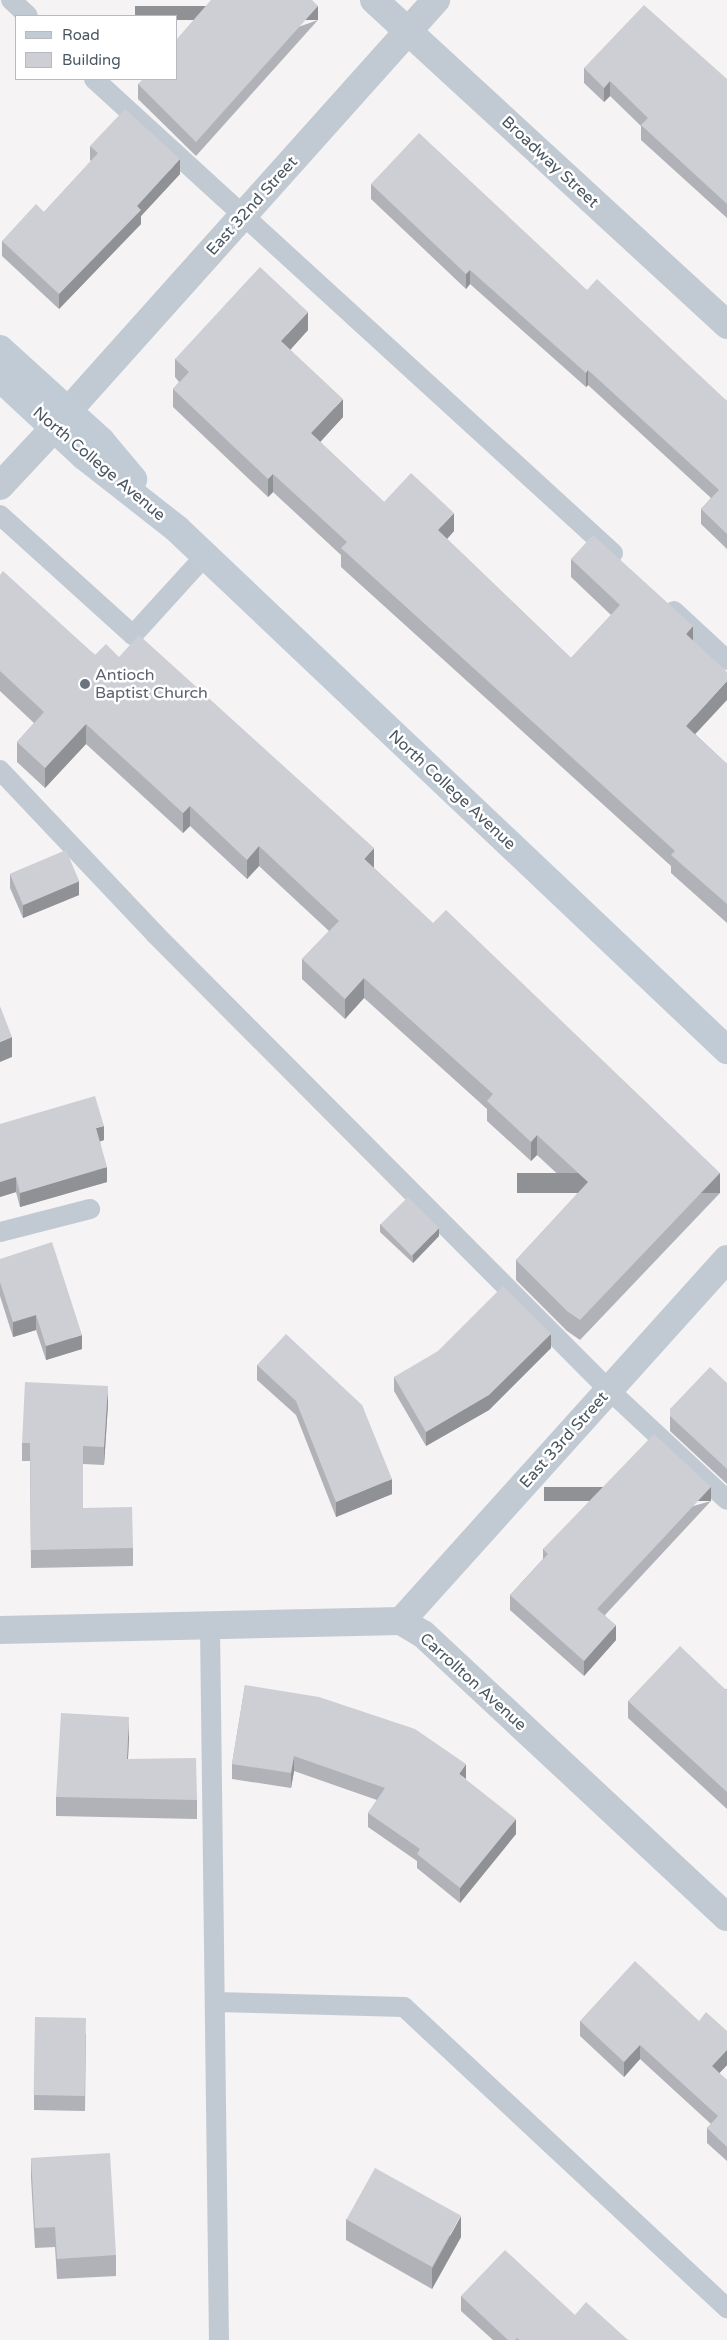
<!DOCTYPE html>
<html>
<head>
<meta charset="utf-8">
<style>
  body { margin:0 }
  #map { position:relative; width:727px; height:2340px; overflow:hidden; background:#f5f3f3; font-family:"Varela Round",sans-serif }
  div>[style] { position:absolute }
  .service>* { height:20px; margin:-10px; padding:0 10px; transform-origin:10px; border-radius:10px; background:#c1cad2 }
  .minor>* { height:28px; margin:-14px; padding:0 14px; transform-origin:14px; border-radius:14px; background:#c1cad2 }
  .secondary>* { height:28px; margin:-14px; padding:0 14px; transform-origin:14px; border-radius:14px; background:#c1cbd6 }
  .wall>* { inset:0; background:#b0b2b7 }
  .shaded-wall>* { inset:0; background:#909195; transform-origin:0 0 }
  .building>* { inset:0; background:#cdcfd5; transform-origin:0 0 }
  .dots>* { width:14px; height:14px; translate:-50% -50%; box-sizing:border-box; border:2px solid #fff; border-radius:50% }
  span { translate:-50% -50%; white-space:nowrap; text-align:center; line-height:1.15; -webkit-text-stroke:5px #fff; paint-order:stroke }
  .street-label { font-size:16px; color:#4a5661 }
  .worship-label { font-size:16px; color:#5b616d }
  .left { translate:0 -50%; text-align:left }
  .legend { position:absolute; left:15px; top:15px; width:162px; height:65px; box-sizing:border-box; background:#fff; border:1px solid #b7bbc0; margin:0; padding:6px 9px; list-style:none; font-size:15px; color:#4a5661 }
  .legend li { display:flex; align-items:center; gap:10px; height:25px }
  .legend b { width:25px; border:1px solid #b7bbc0 }
</style>
</head>
<body>
<div id="map">
  <div class="service">
    <i style="left:11px;top:0;width:23px;rotate:43deg"></i>
    <i style="left:94px;top:79px;width:703px;rotate:42.41deg"></i>
    <i style="left:0;top:515px;width:179px;rotate:42.1deg"></i>
    <i style="left:133px;top:635px;width:107px;rotate:-47.7deg"></i>
    <i style="left:674px;top:611px;width:72px;rotate:42.8deg"></i>
    <i style="left:0;top:770px;width:226px;rotate:46.6deg"></i>
    <i style="left:155px;top:934px;width:643px;rotate:45.13deg"></i>
    <i style="left:609px;top:1390px;width:161px;rotate:43deg"></i>
    <i style="left:0;top:1232px;width:93px;rotate:-14.3deg"></i>
    <i style="left:210px;top:1627px;width:713px;rotate:89.28deg"></i>
    <i style="left:215px;top:2002px;width:189px;rotate:1.5deg"></i>
    <i style="left:404px;top:2007px;width:442px;rotate:43deg"></i>
  </div>
  <div class="minor">
    <i style="left:374px;top:0;width:480px;rotate:42.6deg"></i>
    <i style="left:68px;top:411px;width:552px;rotate:-48.16deg"></i>
    <i style="left:0;top:486px;width:79px;rotate:-47deg"></i>
    <i style="left:401px;top:1621px;width:487px;rotate:-48deg"></i>
    <i style="left:0;top:1630px;width:401px;rotate:-1.3deg"></i>
    <i style="left:401px;top:1621px;width:26px;rotate:31deg"></i>
    <i style="left:423px;top:1634px;width:415px;rotate:43deg"></i>
  </div>
  <div class="secondary">
    <i style="left:0;top:349px;width:137px;rotate:42.3deg"></i>
    <i style="left:101px;top:441px;width:50px;rotate:49.9deg"></i>
    <i style="left:0;top:378px;width:115px;rotate:42.9deg"></i>
    <i style="left:84px;top:456px;width:118px;rotate:38.1deg"></i>
    <i style="left:177px;top:529px;width:758px;rotate:43.45deg"></i>
  </div>
  <div class="wall">
    <i style="clip-path:polygon(318px 20px,196px 156px,138px 99px,138px 84px)"></i>
    <i style="clip-path:polygon(584px 68px,727px 79px,727px 218px,641px 140px,641px 126px,610px 96px,604px 102px,584px 83px)"></i>
    <i style="clip-path:polygon(90px 146px,180px 174px,141px 216px,141px 224px,59px 309px,2px 256px,2px 241px,44px 212px,91px 161px,90px 160px)"></i>
    <i style="clip-path:polygon(371px 184px,587px 290px,727px 401px,727px 549px,701px 524px,701px 509px,711px 498px,588px 385px,586px 387px,470px 284px,466px 289px,371px 199px)"></i>
    <i style="clip-path:polygon(308px 330px,290px 350px,343px 417px,320px 442px,384px 502px,454px 531px,447px 539px,571px 658px,611px 615px,571px 577px,571px 559px,693px 640px,695px 734px,727px 764px,727px 923px,671px 873px,671px 866px,341px 567px,341px 555px,273px 492px,268px 497px,173px 407px,173px 389px,179px 382px,175px 377px,175px 359px)"></i>
    <i style="clip-path:polygon(0 575px,95px 655px,119px 657px,374px 868px,720px 1193px,580px 1340px,567px 1331px,516px 1280px,516px 1260px,578px 1193px,537px 1155px,531px 1161px,487px 1121px,487px 1109px,364px 998px,345px 1019px,302px 979px,302px 959px,329px 931px,259px 866px,247px 879px,190px 826px,183px 833px,86px 744px,45px 788px,17px 762px,17px 742px,34px 723px,0 691px)"></i>
    <i style="clip-path:polygon(10px 874px,79px 895px,23px 918px,10px 888px)"></i>
    <i style="clip-path:polygon(0 1124px,104px 1140px,100px 1141px,107px 1182px,20px 1207px,16px 1192px,0 1197px)"></i>
    <i style="clip-path:polygon(380px 1224px,439px 1236px,413px 1263px,380px 1232px)"></i>
    <i style="clip-path:polygon(0 1259px,82px 1349px,46px 1360px,36px 1330px,13px 1337px,0 1296px)"></i>
    <i style="clip-path:polygon(551px 1348px,489px 1410px,426px 1446px,394px 1391px,394px 1377px)"></i>
    <i style="clip-path:polygon(257px 1365px,362px 1405px,392px 1494px,336px 1517px,296px 1415px,257px 1380px)"></i>
    <i style="clip-path:polygon(727px 1383px,727px 1484px,670px 1431px,670px 1409px)"></i>
    <i style="clip-path:polygon(108px 1404px,104px 1465px,83px 1464px,83px 1508px,133px 1548px,133px 1566px,31px 1568px,30px 1461px,22px 1461px,22px 1443px)"></i>
    <i style="clip-path:polygon(711px 1501px,605px 1615px,616px 1640px,584px 1676px,510px 1610px,510px 1595px,543px 1559px,543px 1549px)"></i>
    <i style="clip-path:polygon(245px 1685px,465px 1779px,516px 1834px,460px 1903px,417px 1868px,417px 1861px,368px 1827px,368px 1813px,377px 1800px,294px 1771px,291px 1788px,232px 1779px,232px 1764px)"></i>
    <i style="clip-path:polygon(727px 1689px,727px 1809px,628px 1718px,628px 1701px)"></i>
    <i style="clip-path:polygon(129px 1736px,128px 1759px,197px 1800px,197px 1819px,56px 1816px,56px 1797px)"></i>
    <i style="clip-path:polygon(580px 2021px,699px 2021px,727px 2031px,727px 2065px,719px 2073px,727px 2080px,727px 2161px,707px 2143px,707px 2128px,711px 2124px,640px 2059px,624px 2077px,580px 2036px)"></i>
    <i style="clip-path:polygon(86px 2033px,85px 2111px,34px 2110px,34px 2095px)"></i>
    <i style="clip-path:polygon(31px 2158px,116px 2255px,116px 2276px,57px 2279px,55px 2247px,35px 2248px,31px 2178px)"></i>
    <i style="clip-path:polygon(346px 2219px,461px 2237px,432px 2289px,346px 2240px)"></i>
    <i style="clip-path:polygon(461px 2296px,575px 2315px,628px 2340px,493px 2340px,461px 2311px)"></i>
  </div>
  <div class="shaded-wall">
    <i style="left:318px;top:6px;width:14px;height:183px;rotate:90deg"></i>
    <i style="clip-path:polygon(610px 81px,610px 96px,604px 102px,604px 88px)"></i>
    <i style="clip-path:polygon(180px 159px,180px 174px,141px 216px,141px 224px,59px 309px,59px 294px,137px 206px)"></i>
    <i style="clip-path:polygon(470px 270px,470px 284px,466px 289px,466px 274px)"></i>
    <i style="clip-path:polygon(308px 312px,308px 330px,281px 360px,281px 341px)"></i>
    <i style="clip-path:polygon(588px 370px,588px 385px,586px 387px,586px 373px)"></i>
    <i style="clip-path:polygon(343px 399px,343px 417px,311px 452px,311px 433px)"></i>
    <i style="clip-path:polygon(273px 474px,273px 492px,268px 497px,268px 479px)"></i>
    <i style="clip-path:polygon(454px 513px,454px 531px,438px 549px,438px 530px)"></i>
    <i style="clip-path:polygon(693px 626px,693px 645px,686px 634px)"></i>
    <i style="clip-path:polygon(727px 681px,727px 700px,686px 744px,686px 726px)"></i>
    <i style="clip-path:polygon(86px 724px,86px 744px,45px 788px,45px 768px)"></i>
    <i style="clip-path:polygon(190px 806px,190px 826px,183px 833px,183px 813px)"></i>
    <i style="clip-path:polygon(259px 846px,259px 866px,247px 879px,247px 860px)"></i>
    <i style="clip-path:polygon(374px 848px,374px 868px,364px 859px)"></i>
    <i style="clip-path:polygon(79px 881px,79px 895px,23px 918px,23px 904px)"></i>
    <i style="clip-path:polygon(364px 978px,364px 998px,345px 1019px,345px 999px)"></i>
    <i style="clip-path:polygon(12px 1037px,12px 1057px,0 1062px,0 1042px)"></i>
    <i style="clip-path:polygon(104px 1126px,104px 1140px,96px 1143px,96px 1128px)"></i>
    <i style="clip-path:polygon(537px 1135px,537px 1155px,531px 1161px,531px 1142px)"></i>
    <i style="clip-path:polygon(107px 1167px,107px 1182px,20px 1207px,20px 1193px)"></i>
    <i style="left:720px;top:1173px;width:20px;height:203px;rotate:90deg"></i>
    <i style="clip-path:polygon(16px 1177px,16px 1192px,0 1197px,0 1182px)"></i>
    <i style="clip-path:polygon(439px 1228px,439px 1236px,413px 1263px,413px 1255px)"></i>
    <i style="clip-path:polygon(36px 1315px,36px 1330px,13px 1337px,13px 1322px)"></i>
    <i style="clip-path:polygon(551px 1334px,551px 1348px,489px 1410px,426px 1446px,426px 1432px)"></i>
    <i style="clip-path:polygon(82px 1335px,82px 1349px,46px 1360px,46px 1346px)"></i>
    <i style="clip-path:polygon(108px 1386px,108px 1404px,104px 1465px,104px 1447px)"></i>
    <i style="clip-path:polygon(392px 1479px,392px 1494px,336px 1517px,336px 1502px)"></i>
    <i style="left:711px;top:1487px;width:14px;height:167px;rotate:90deg"></i>
    <i style="clip-path:polygon(616px 1625px,616px 1640px,584px 1676px,584px 1661px)"></i>
    <i style="clip-path:polygon(129px 1717px,129px 1736px,127px 1778px,127px 1759px)"></i>
    <i style="clip-path:polygon(294px 1756px,294px 1771px,291px 1788px,291px 1773px)"></i>
    <i style="clip-path:polygon(466px 1764px,466px 1779px,459px 1774px)"></i>
    <i style="clip-path:polygon(516px 1819px,516px 1834px,460px 1903px,460px 1888px)"></i>
    <i style="clip-path:polygon(640px 2045px,640px 2059px,624px 2077px,624px 2062px)"></i>
    <i style="clip-path:polygon(727px 2050px,727px 2065px,712px 2081px,712px 2066px)"></i>
    <i style="clip-path:polygon(461px 2216px,461px 2237px,432px 2289px,432px 2269px)"></i>
  </div>
  <div class="building">
    <i style="clip-path:polygon(211px 0,312px 0,318px 6px,196px 142px,138px 84px,143px 79px,176px 79px,176px 40px)"></i>
    <i style="clip-path:polygon(644px 5px,727px 79px,727px 204px,641px 125px,648px 118px,610px 81px,604px 88px,584px 68px)"></i>
    <i style="clip-path:polygon(125px 109px,180px 159px,137px 206px,141px 210px,59px 294px,2px 241px,36px 204px,44px 212px,98px 153px,90px 146px)"></i>
    <i style="clip-path:polygon(419px 133px,587px 290px,597px 279px,727px 401px,727px 534px,701px 509px,719px 490px,588px 370px,586px 373px,470px 270px,466px 274px,371px 184px)"></i>
    <i style="clip-path:polygon(260px 267px,308px 312px,281px 341px,343px 399px,311px 433px,384px 502px,411px 473px,454px 513px,438px 530px,571px 658px,620px 605px,571px 559px,593px 535px,693px 626px,686px 634px,727px 672px,727px 681px,686px 726px,727px 764px,727px 904px,671px 855px,675px 851px,341px 548px,347px 542px,273px 474px,268px 479px,173px 389px,189px 372px,175px 359px)"></i>
    <i style="clip-path:polygon(3px 571px,95px 655px,106px 644px,119px 657px,139px 635px,374px 848px,364px 859px,433px 923px,446px 910px,720px 1173px,580px 1320px,567px 1311px,516px 1260px,588px 1182px,537px 1135px,531px 1142px,487px 1101px,493px 1094px,364px 978px,345px 999px,302px 959px,339px 921px,259px 846px,247px 860px,190px 806px,183px 813px,86px 724px,45px 768px,17px 742px,44px 712px,0 671px,0 575px)"></i>
    <i style="left:66px;top:850px;width:34px;height:61px;rotate:67deg"></i>
    <i style="clip-path:polygon(0 1006px,12px 1037px,0 1042px)"></i>
    <i style="clip-path:polygon(95px 1096px,104px 1126px,96px 1128px,107px 1167px,20px 1193px,16px 1177px,0 1182px,0 1124px)"></i>
    <i style="left:408px;top:1197px;width:44px;height:39px;rotate:45deg"></i>
    <i style="clip-path:polygon(52px 1242px,82px 1335px,46px 1346px,36px 1315px,13px 1322px,0 1282px,0 1259px)"></i>
    <i style="clip-path:polygon(503px 1286px,551px 1334px,489px 1395px,426px 1432px,394px 1377px,438px 1351px)"></i>
    <i style="clip-path:polygon(286px 1334px,362px 1405px,392px 1479px,336px 1502px,296px 1401px,257px 1365px)"></i>
    <i style="clip-path:polygon(710px 1367px,727px 1383px,727px 1469px,670px 1416px,670px 1409px)"></i>
    <i style="clip-path:polygon(25px 1382px,108px 1386px,104px 1447px,83px 1446px,83px 1508px,132px 1507px,133px 1548px,31px 1550px,30px 1443px,22px 1443px)"></i>
    <i style="clip-path:polygon(654px 1434px,711px 1487px,597px 1609px,616px 1625px,584px 1661px,510px 1595px,548px 1554px,543px 1549px)"></i>
    <i style="clip-path:polygon(680px 1646px,726px 1690px,727px 1689px,727px 1792px,628px 1701px)"></i>
    <i style="clip-path:polygon(245px 1685px,319px 1697px,415px 1729px,466px 1764px,459px 1774px,516px 1819px,460px 1888px,417px 1854px,420px 1849px,368px 1813px,385px 1788px,294px 1756px,291px 1773px,232px 1764px)"></i>
    <i style="clip-path:polygon(61px 1713px,129px 1717px,127px 1759px,196px 1758px,197px 1800px,56px 1797px)"></i>
    <i style="clip-path:polygon(635px 1961px,699px 2021px,706px 2012px,727px 2031px,727px 2050px,712px 2066px,727px 2080px,727px 2147px,707px 2128px,718px 2116px,640px 2045px,624px 2062px,580px 2021px)"></i>
    <i style="left:35px;top:2017px;width:51px;height:78px;rotate:1deg"></i>
    <i style="clip-path:polygon(110px 2153px,116px 2255px,57px 2259px,55px 2227px,35px 2228px,31px 2158px)"></i>
    <i style="left:375px;top:2168px;width:98px;height:59px;rotate:29deg"></i>
    <i style="clip-path:polygon(505px 2250px,575px 2315px,586px 2302px,628px 2340px,519px 2340px,517px 2338px,515px 2340px,508px 2340px,461px 2296px)"></i>
  </div>
  <div class="dots">
    <i style="left:85px;top:684px;background:#6b7280"></i>
  </div>
  <div class="street-label">
    <span style="left:550px;top:162px;rotate:43deg">Broadway Street</span>
    <span style="left:252px;top:206px;rotate:-48deg">East 32nd Street</span>
    <span style="left:99px;top:464px;rotate:40deg">North College Avenue</span>
    <span style="left:452px;top:790px;rotate:43deg">North College Avenue</span>
    <span style="left:564px;top:1440px;rotate:-48deg">East 33rd Street</span>
    <span style="left:473px;top:1682px;rotate:42deg">Carrollton Avenue</span>
  </div>
  <div class="worship-label">
    <span class="left" style="left:95px;top:684px">Antioch<br>Baptist Church</span>
  </div>
  <ul class="legend">
  <li><b style="height:6px;background:#c1cbd6"></b>Road</li>
  <li><b style="height:14px;background:#cdcfd5"></b>Building</li>
  </ul>
</div>
</body>
</html>
